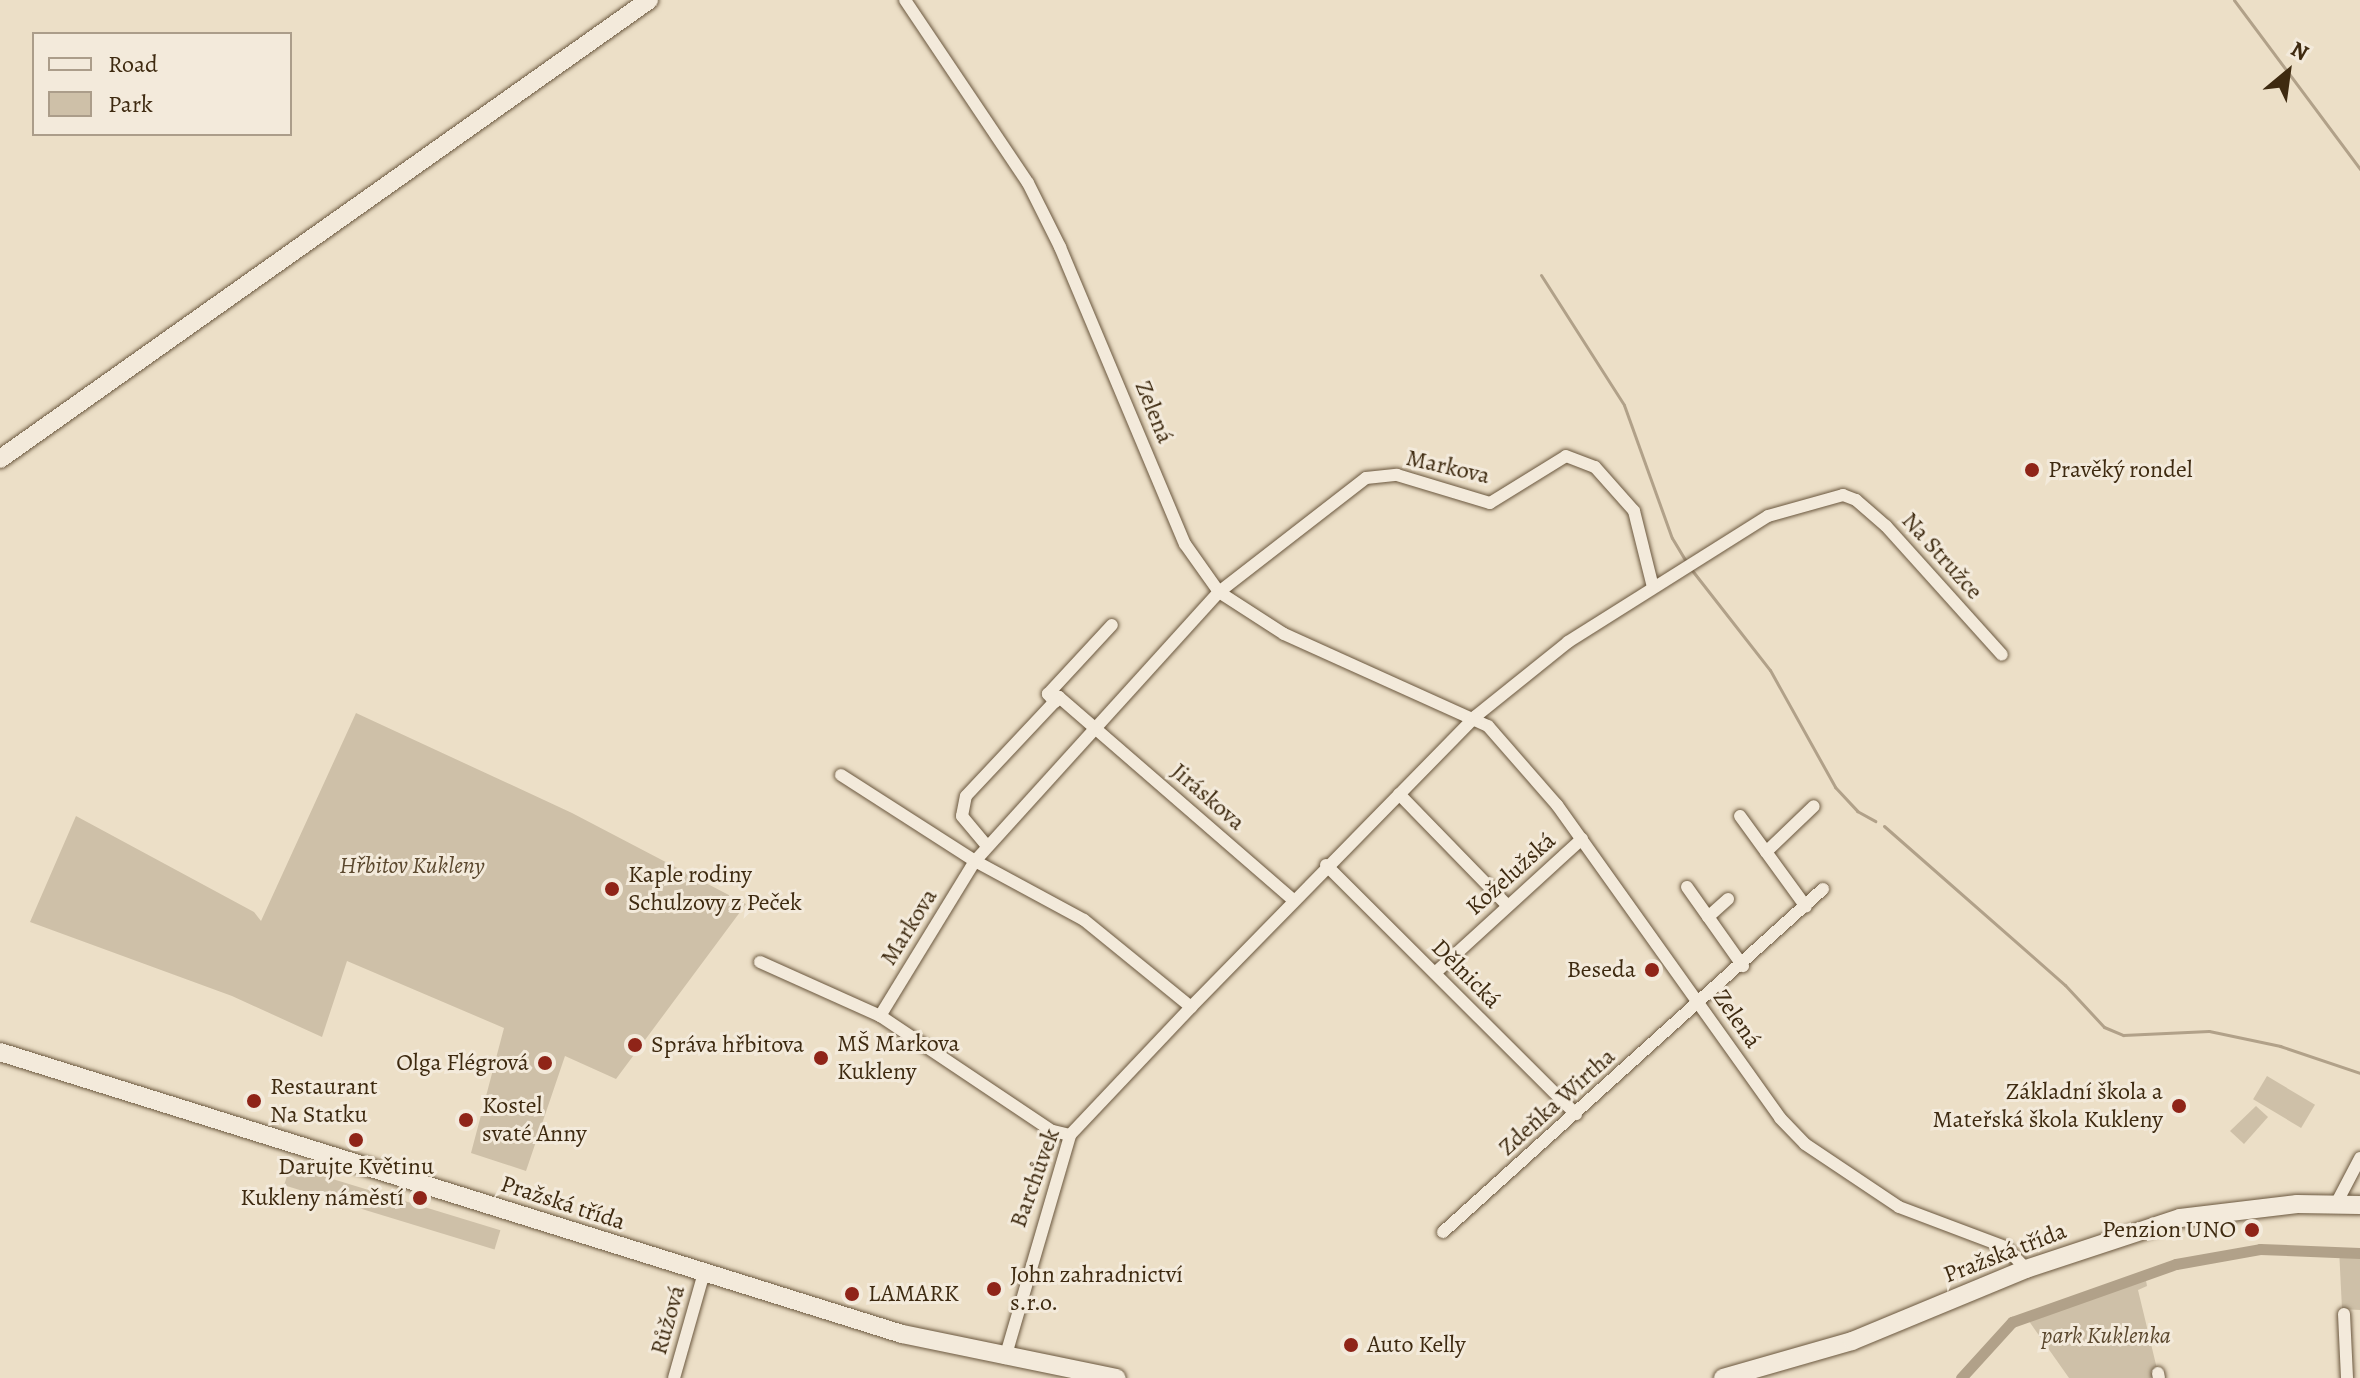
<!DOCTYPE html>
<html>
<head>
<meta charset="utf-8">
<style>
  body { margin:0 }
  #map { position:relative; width:2360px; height:1378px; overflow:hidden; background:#ecdfc7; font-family:Alegreya,serif }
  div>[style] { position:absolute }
  .green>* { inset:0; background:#cec0a8; transform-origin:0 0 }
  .stream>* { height:3px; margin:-1.5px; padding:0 1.5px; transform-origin:1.5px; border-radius:1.5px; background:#b1a189 }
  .canal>* { height:11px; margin:-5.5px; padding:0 5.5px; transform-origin:5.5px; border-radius:5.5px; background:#b1a189 }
  .roads { filter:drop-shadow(0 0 2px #6a573e) drop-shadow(0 0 2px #6a573e) }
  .street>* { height:12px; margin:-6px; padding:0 6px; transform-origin:6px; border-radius:6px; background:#f3eadb }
  .secondary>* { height:18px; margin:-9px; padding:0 9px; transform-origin:9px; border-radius:9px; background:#f3eadb }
  .dots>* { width:22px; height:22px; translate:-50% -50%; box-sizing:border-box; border:4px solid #f3eadb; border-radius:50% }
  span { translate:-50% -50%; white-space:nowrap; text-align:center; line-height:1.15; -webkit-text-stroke:6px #f3eadb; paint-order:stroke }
  .street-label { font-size:24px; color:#3e2a10 }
  .poi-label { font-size:24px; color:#3e2a10 }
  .left { translate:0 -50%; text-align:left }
  .right { translate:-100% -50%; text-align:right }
  .park-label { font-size:24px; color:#5b482e; font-style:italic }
  .legend { position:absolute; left:32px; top:32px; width:260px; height:104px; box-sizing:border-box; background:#f3eadb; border:2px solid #ab9d8a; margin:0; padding:10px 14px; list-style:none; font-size:24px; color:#3e2a10 }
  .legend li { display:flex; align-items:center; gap:16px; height:40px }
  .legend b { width:40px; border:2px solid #ab9d8a }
  .north { position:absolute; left:2248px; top:32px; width:80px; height:80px; -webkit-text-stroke:6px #f3eadb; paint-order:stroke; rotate:29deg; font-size:22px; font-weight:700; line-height:32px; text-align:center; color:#3e2a10 }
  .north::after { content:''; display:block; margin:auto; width:28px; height:36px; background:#3e2a10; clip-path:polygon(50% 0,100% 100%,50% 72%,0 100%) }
</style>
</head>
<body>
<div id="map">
  <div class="green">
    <i style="clip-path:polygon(356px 713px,572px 813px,746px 904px,616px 1079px,565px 1056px,526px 1171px,471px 1153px,504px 1028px,347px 961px,322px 1037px,232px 996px,30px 922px,76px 816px,254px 912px,261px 921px)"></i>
    <i style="left:2267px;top:1076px;width:56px;height:27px;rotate:31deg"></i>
    <i style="clip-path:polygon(2256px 1106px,2268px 1117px,2244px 1144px,2230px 1131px)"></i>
    <i style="left:290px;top:1166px;width:220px;height:20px;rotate:17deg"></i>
    <i style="clip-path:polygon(2339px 1248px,2360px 1248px,2360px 1310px,2342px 1309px)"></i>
    <i style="clip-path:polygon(2145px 1275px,2147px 1286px,2138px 1290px,2158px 1373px,2150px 1378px,2069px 1378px,2026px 1317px)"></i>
  </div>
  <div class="stream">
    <i style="left:2234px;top:0;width:211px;rotate:53.3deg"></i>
    <i style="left:1541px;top:275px;width:154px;rotate:57.4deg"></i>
    <i style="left:1624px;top:405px;width:141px;rotate:70.2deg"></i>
    <i style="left:1672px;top:538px;width:29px;rotate:59deg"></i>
    <i style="left:1691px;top:569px;width:128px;rotate:52deg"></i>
    <i style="left:1770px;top:670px;width:134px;rotate:60.9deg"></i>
    <i style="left:1835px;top:787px;width:33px;rotate:47deg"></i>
    <i style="left:1857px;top:811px;width:21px;rotate:29deg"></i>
    <i style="left:1884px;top:826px;width:241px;rotate:41.3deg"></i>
    <i style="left:2065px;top:985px;width:57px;rotate:47.1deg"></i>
    <i style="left:2104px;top:1027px;width:21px;rotate:23deg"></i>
    <i style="left:2123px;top:1035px;width:86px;rotate:-2.7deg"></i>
    <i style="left:2209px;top:1031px;width:73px;rotate:11.9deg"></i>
    <i style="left:2280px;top:1046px;width:84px;rotate:18.6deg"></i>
  </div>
  <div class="canal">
    <i style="left:1961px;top:1378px;width:76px;rotate:-47.7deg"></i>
    <i style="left:2012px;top:1322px;width:174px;rotate:-19.5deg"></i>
    <i style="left:2176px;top:1264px;width:85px;rotate:-10.1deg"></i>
    <i style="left:2260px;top:1249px;width:100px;rotate:2.3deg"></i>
  </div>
  <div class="roads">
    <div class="street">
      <i style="left:905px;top:0;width:220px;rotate:56.1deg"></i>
      <i style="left:1028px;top:183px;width:72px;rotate:63.4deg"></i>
      <i style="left:1060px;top:247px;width:322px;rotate:67.2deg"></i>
      <i style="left:1185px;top:544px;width:59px;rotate:54.7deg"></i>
      <i style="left:1219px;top:592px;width:77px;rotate:32.9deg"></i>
      <i style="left:1284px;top:634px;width:224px;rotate:24.3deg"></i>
      <i style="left:1488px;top:726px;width:105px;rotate:48.9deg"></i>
      <i style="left:1557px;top:805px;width:384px;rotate:54.5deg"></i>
      <i style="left:1780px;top:1118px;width:36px;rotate:46deg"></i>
      <i style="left:1805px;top:1144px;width:113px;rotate:33.8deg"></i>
      <i style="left:1899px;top:1207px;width:113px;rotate:20.7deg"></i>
      <i style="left:2005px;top:1247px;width:30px;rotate:46deg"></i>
      <i style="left:1055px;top:702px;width:11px;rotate:-131deg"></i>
      <i style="left:1048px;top:694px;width:94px;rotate:-47.2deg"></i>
      <i style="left:841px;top:775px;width:159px;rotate:32.7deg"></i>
      <i style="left:975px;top:861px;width:124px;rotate:28.4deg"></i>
      <i style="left:1084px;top:920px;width:138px;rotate:39.1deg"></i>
      <i style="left:1191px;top:1007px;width:407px;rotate:-45.6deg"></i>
      <i style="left:1476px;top:716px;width:118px;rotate:-38.8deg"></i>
      <i style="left:1568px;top:642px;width:236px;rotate:-32.2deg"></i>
      <i style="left:1768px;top:516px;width:78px;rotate:-15.6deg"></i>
      <i style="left:1843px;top:495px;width:14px;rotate:21deg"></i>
      <i style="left:1856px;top:500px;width:40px;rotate:41deg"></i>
      <i style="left:1886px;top:526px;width:173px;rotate:48deg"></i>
      <i style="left:1399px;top:794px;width:156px;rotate:45.8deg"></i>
      <i style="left:1740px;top:816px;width:112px;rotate:54deg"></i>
      <i style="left:987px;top:846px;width:39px;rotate:-130deg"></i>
      <i style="left:962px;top:816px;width:20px;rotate:-79deg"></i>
      <i style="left:966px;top:796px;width:136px;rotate:-46.8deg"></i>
      <i style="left:1059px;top:697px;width:308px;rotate:40.9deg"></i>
      <i style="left:1766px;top:852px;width:66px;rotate:-43.8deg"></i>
      <i style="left:1326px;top:865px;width:353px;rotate:44.9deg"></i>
      <i style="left:1687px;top:887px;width:97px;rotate:54.7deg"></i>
      <i style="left:1708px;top:917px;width:27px;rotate:-42deg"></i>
      <i style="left:760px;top:962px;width:132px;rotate:24.2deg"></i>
      <i style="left:1435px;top:973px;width:199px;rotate:-42.4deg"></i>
      <i style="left:1070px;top:1135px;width:18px;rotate:-167deg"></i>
      <i style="left:1052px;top:1131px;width:207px;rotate:-146.2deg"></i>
      <i style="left:880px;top:1016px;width:182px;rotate:-58.5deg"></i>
      <i style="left:975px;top:861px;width:363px;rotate:-47.8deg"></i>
      <i style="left:1219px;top:592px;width:186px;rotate:-37.8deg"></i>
      <i style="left:1366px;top:478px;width:31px;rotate:-6deg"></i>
      <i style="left:1397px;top:475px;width:97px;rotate:16.8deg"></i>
      <i style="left:1490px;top:503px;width:89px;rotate:-31.7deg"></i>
      <i style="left:1566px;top:456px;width:31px;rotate:21deg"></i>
      <i style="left:1595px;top:467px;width:59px;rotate:48.4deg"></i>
      <i style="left:1634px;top:511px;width:78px;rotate:76deg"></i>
      <i style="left:2336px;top:1204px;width:52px;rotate:-62.4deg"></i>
      <i style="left:1443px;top:1232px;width:512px;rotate:-42.07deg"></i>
      <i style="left:2344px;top:1314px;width:64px;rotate:87.3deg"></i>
      <i style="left:1005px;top:1358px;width:232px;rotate:-73.7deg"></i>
      <i style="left:1070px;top:1135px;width:176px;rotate:-46.6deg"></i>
      <i style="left:2158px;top:1373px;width:5px;rotate:79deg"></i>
      <i style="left:674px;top:1378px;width:109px;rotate:-74.1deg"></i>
    </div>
    <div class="secondary">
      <i style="left:0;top:459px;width:795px;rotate:-35.27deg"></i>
      <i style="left:0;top:1052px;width:945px;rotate:17.36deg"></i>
      <i style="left:902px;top:1334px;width:219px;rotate:11.6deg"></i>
      <i style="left:1723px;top:1378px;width:134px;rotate:-16deg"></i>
      <i style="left:1852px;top:1341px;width:188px;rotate:-22.5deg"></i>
      <i style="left:2026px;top:1269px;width:162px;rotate:-18.3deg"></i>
      <i style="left:2180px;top:1218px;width:118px;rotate:-6.8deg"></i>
      <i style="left:2297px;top:1204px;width:63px;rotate:0.9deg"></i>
    </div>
  </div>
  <div class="dots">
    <i style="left:2032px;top:470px;background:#8f2418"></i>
    <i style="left:612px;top:889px;background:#8f2418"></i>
    <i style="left:1652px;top:970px;background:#8f2418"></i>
    <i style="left:635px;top:1045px;background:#8f2418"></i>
    <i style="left:821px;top:1058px;background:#8f2418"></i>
    <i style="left:545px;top:1063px;background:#8f2418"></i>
    <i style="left:254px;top:1101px;background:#8f2418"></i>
    <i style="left:2179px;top:1106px;background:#8f2418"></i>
    <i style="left:466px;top:1120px;background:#8f2418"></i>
    <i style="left:356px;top:1140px;background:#8f2418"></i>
    <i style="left:420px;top:1198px;background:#8f2418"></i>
    <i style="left:2252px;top:1230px;background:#8f2418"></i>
    <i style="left:994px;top:1289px;background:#8f2418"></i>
    <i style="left:852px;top:1294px;background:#8f2418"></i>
    <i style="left:1351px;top:1345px;background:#8f2418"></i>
  </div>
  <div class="street-label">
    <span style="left:1154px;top:412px;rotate:68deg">Zelená</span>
    <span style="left:1448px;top:467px;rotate:13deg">Markova</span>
    <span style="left:1942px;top:556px;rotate:48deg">Na Stružce</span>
    <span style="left:1208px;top:797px;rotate:41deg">Jiráskova</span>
    <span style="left:1511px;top:874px;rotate:-42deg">Koželužská</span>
    <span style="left:909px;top:927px;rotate:-58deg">Markova</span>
    <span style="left:1466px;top:974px;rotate:45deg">Dělnická</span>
    <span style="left:1737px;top:1019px;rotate:55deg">Zelená</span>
    <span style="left:1557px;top:1102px;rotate:-42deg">Zdeňka Wirtha</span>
    <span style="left:1035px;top:1178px;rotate:-70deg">Barchůvek</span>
    <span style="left:563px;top:1203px;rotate:18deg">Pražská třída</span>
    <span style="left:2005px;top:1253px;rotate:-21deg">Pražská třída</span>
    <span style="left:668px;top:1320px;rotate:-74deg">Růžová</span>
  </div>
  <div class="poi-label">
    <span class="left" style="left:2048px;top:470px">Pravěký rondel</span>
    <span class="left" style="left:628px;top:889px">Kaple rodiny<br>Schulzovy z Peček</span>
    <span class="right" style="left:1636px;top:970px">Beseda</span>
    <span class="left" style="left:837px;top:1058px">MŠ Markova<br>Kukleny</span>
    <span class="left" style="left:651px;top:1045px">Správa hřbitova</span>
    <span class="right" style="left:529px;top:1063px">Olga Flégrová</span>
    <span class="left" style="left:270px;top:1101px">Restaurant<br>Na Statku</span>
    <span class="right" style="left:2163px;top:1106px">Základní škola a<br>Mateřská škola Kukleny</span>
    <span class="left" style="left:482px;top:1120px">Kostel<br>svaté Anny</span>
    <span style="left:356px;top:1167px">Darujte Květinu</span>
    <span class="right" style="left:404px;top:1198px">Kukleny náměstí</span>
    <span class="right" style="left:2236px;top:1230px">Penzion UNO</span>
    <span class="left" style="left:1010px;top:1289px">John zahradnictví<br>s.r.o.</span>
    <span class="left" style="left:868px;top:1294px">LAMARK</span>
    <span class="left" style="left:1367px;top:1345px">Auto Kelly</span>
  </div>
  <div class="park-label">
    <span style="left:412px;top:866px">Hřbitov Kukleny</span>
    <span style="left:2106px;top:1336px">park Kuklenka</span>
  </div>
  <ul class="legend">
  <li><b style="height:10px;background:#f3eadb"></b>Road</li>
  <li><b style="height:22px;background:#cec0a8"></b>Park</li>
  </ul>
  <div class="north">N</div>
</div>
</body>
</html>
